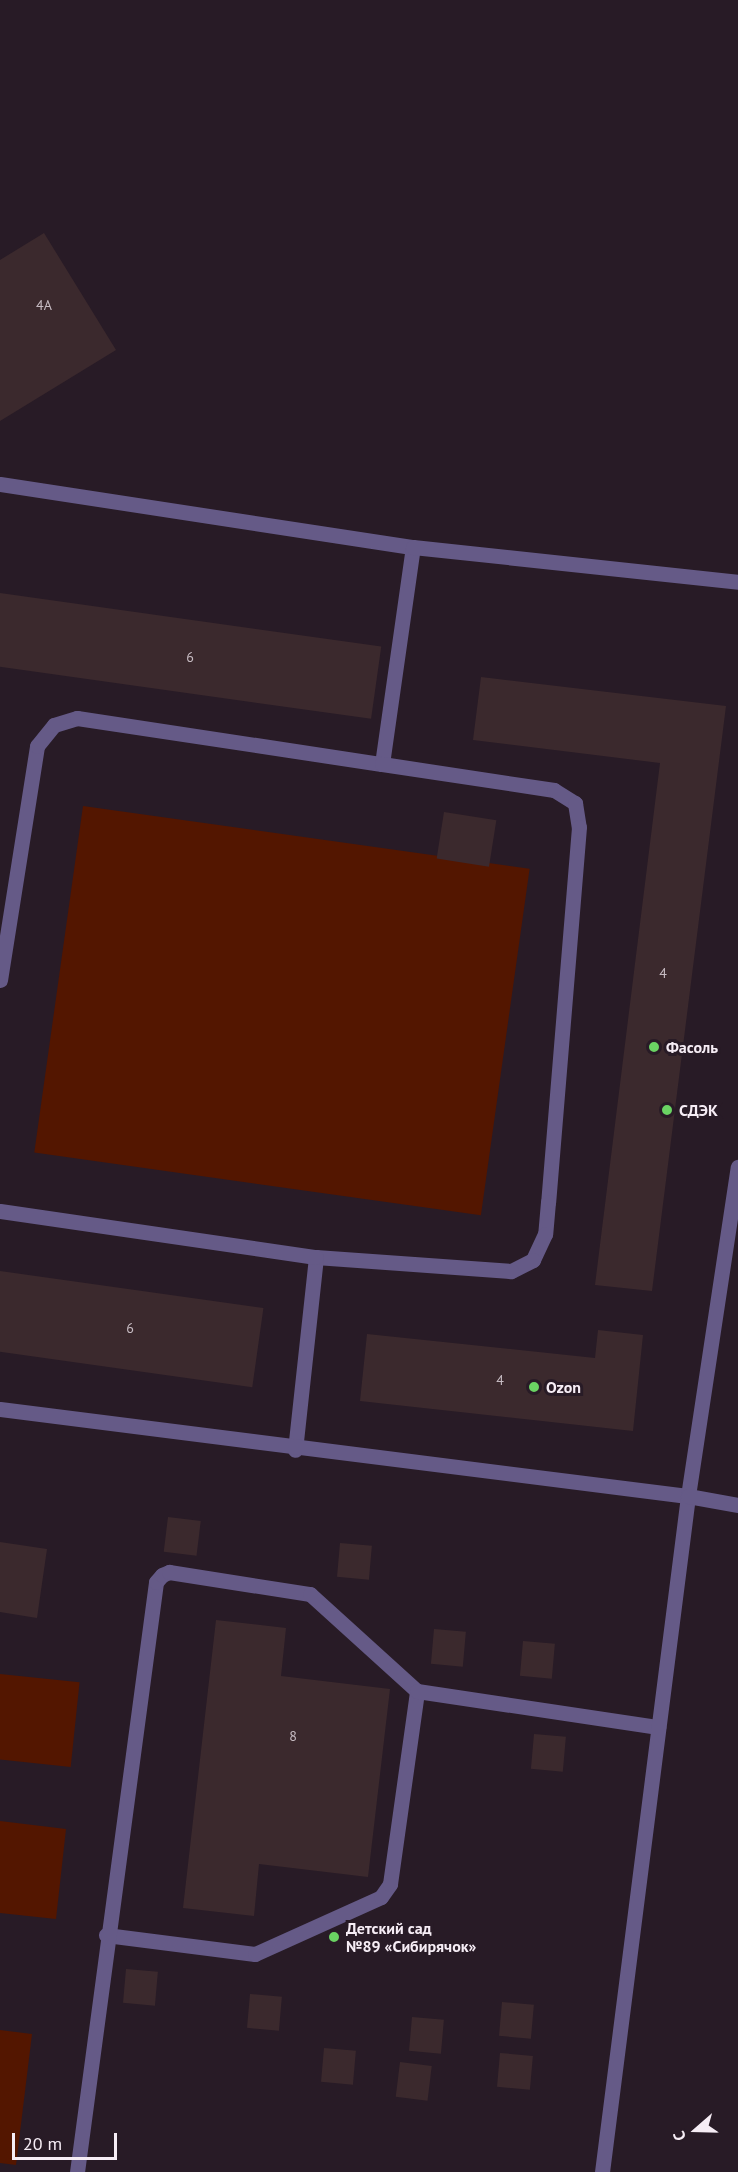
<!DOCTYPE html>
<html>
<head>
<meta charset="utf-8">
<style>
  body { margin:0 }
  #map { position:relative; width:738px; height:2172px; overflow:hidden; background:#281b26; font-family:"PT Sans",sans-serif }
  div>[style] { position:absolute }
  .green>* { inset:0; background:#531600; transform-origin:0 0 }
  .building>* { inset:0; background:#3b292d; transform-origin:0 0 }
  .minor>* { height:15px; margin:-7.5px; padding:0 7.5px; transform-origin:7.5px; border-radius:7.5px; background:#655a87 }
  .dots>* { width:16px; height:16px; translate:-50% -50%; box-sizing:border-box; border:3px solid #281b26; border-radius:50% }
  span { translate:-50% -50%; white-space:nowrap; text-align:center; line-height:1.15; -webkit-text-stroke:6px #281b26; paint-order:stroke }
  .number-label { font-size:14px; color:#c7bcc3 }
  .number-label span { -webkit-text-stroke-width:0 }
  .poi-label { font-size:16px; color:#f6edf5; font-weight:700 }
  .left { translate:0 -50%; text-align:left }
  .north { position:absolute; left:666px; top:2100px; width:60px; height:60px; -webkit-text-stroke:4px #281b26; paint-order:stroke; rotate:250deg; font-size:16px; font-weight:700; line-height:24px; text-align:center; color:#f6edf5 }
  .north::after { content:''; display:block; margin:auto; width:21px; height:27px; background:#f6edf5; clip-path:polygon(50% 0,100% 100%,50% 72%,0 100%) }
  .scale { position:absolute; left:12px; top:2133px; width:105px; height:27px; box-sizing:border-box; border:3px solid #f6edf5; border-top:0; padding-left:8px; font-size:18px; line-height:21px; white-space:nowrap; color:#f6edf5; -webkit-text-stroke:4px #281b26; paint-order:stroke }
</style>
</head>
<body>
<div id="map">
  <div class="green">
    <i style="left:83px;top:806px;width:451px;height:350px;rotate:8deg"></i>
    <i style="left:0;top:1674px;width:80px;height:85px;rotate:6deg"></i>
    <i style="clip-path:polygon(0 1821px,66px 1829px,56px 1919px,0 1913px)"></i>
    <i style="clip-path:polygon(0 2030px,32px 2034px,16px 2165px,0 2163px)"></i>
  </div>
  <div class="building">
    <i style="clip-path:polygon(44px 233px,116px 350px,0 421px,0 260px)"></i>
    <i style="left:0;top:593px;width:385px;height:73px;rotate:8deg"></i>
    <i style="clip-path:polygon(481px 677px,726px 706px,652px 1291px,595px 1285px,660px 763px,473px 740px)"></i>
    <i style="left:444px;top:812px;width:53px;height:47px;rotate:9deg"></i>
    <i style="left:0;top:1271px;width:266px;height:80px;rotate:8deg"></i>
    <i style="clip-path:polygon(598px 1330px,643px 1335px,633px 1431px,360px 1401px,367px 1334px,595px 1358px)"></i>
    <i style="left:168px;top:1517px;width:33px;height:35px;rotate:7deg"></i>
    <i style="clip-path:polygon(0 1542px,47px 1549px,37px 1618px,0 1612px)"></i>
    <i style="left:340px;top:1543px;width:32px;height:34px;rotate:5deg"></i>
    <i style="clip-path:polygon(216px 1620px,286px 1628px,281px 1676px,390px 1689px,368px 1877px,259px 1864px,254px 1916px,183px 1908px)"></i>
    <i style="left:434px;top:1629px;width:32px;height:35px;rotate:5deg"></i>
    <i style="left:523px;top:1641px;width:32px;height:35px;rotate:5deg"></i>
    <i style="left:534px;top:1734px;width:32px;height:35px;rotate:5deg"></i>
    <i style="left:126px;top:1969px;width:32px;height:34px;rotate:5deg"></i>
    <i style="left:250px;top:1994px;width:32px;height:34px;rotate:5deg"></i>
    <i style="left:502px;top:2002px;width:32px;height:34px;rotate:5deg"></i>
    <i style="left:412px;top:2017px;width:32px;height:34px;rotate:5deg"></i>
    <i style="left:324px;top:2048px;width:32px;height:34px;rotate:5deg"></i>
    <i style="left:500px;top:2053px;width:33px;height:34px;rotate:5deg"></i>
    <i style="left:400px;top:2062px;width:32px;height:35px;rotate:7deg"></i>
  </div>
  <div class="minor">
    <i style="left:0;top:484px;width:418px;rotate:8.7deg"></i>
    <i style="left:382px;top:764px;width:219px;rotate:-81.9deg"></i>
    <i style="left:413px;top:547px;width:327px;rotate:6.1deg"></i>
    <i style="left:0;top:980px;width:237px;rotate:-81deg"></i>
    <i style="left:37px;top:746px;width:27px;rotate:-51deg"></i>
    <i style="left:54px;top:725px;width:24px;rotate:-17deg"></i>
    <i style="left:77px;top:718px;width:308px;rotate:8.6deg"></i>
    <i style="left:382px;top:764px;width:174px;rotate:8.6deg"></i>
    <i style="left:554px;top:790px;width:25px;rotate:32deg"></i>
    <i style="left:575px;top:803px;width:24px;rotate:81deg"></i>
    <i style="left:579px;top:827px;width:376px;rotate:94.7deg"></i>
    <i style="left:548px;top:1202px;width:32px;rotate:95deg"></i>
    <i style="left:545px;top:1234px;width:29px;rotate:115deg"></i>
    <i style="left:533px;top:1260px;width:25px;rotate:153deg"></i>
    <i style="left:511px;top:1271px;width:196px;rotate:-175.9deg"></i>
    <i style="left:316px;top:1257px;width:194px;rotate:96.2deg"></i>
    <i style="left:0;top:1211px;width:319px;rotate:8.3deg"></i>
    <i style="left:0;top:1409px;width:693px;rotate:7.21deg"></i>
    <i style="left:688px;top:1496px;width:333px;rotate:-81.4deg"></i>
    <i style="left:106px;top:1935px;width:150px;rotate:7.3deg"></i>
    <i style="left:255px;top:1954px;width:138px;rotate:-24.3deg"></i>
    <i style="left:381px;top:1897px;width:16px;rotate:-55deg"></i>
    <i style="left:390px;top:1884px;width:195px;rotate:-82deg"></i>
    <i style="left:77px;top:2172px;width:595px;rotate:-82.37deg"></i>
    <i style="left:156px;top:1582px;width:9px;rotate:-49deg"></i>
    <i style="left:162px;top:1575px;width:8px;rotate:-23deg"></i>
    <i style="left:169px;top:1572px;width:143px;rotate:8.9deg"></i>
    <i style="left:310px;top:1594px;width:144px;rotate:42.2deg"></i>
    <i style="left:417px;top:1691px;width:244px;rotate:8.5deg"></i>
    <i style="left:602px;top:2172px;width:681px;rotate:-82.75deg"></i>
    <i style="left:688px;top:1496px;width:51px;rotate:10.2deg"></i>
  </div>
  <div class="dots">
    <i style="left:654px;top:1047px;background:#6ad363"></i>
    <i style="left:667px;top:1110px;background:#6ad363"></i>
    <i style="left:534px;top:1387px;background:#6ad363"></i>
    <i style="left:334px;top:1937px;background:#6ad363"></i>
  </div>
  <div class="number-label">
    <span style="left:44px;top:305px">4А</span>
    <span style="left:190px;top:657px">6</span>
    <span style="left:663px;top:973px">4</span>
    <span style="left:130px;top:1328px">6</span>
    <span style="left:500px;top:1380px">4</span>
    <span style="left:293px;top:1736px">8</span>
  </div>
  <div class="poi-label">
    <span class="left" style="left:666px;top:1047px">Фасоль</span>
    <span class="left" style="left:679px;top:1110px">СДЭК</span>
    <span class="left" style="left:546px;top:1387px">Ozon</span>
    <span class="left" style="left:346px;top:1937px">Детский сад<br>№89 «Сибирячок»</span>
  </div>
  <div class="north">С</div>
  <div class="scale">20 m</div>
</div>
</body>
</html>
